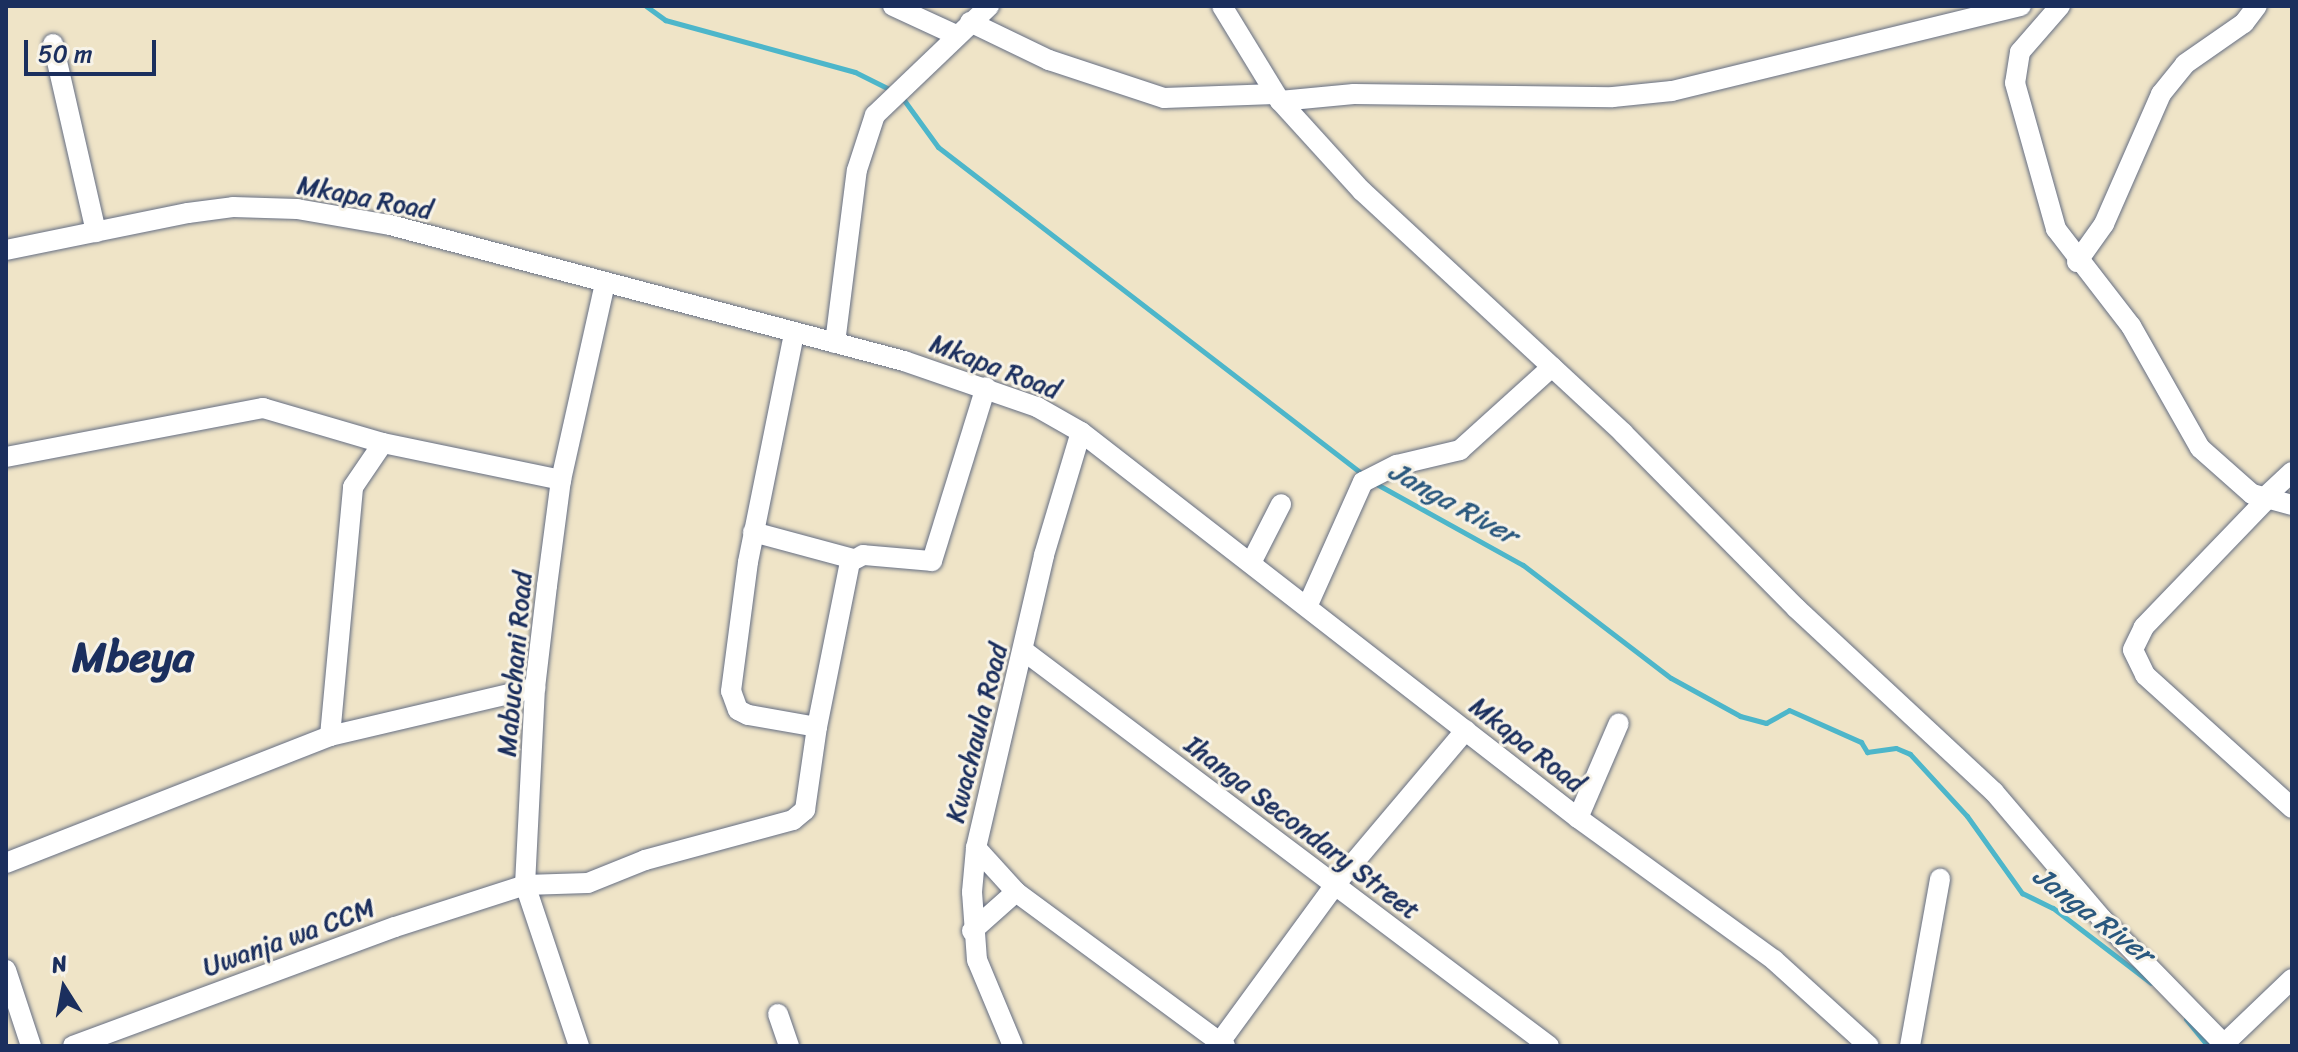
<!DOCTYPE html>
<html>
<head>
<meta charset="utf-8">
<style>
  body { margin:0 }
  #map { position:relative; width:2298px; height:1052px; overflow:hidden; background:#efe4c7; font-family:Sriracha,sans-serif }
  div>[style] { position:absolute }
  .stream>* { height:5px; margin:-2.5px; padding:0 2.5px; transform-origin:2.5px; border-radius:2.5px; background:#4db6ca }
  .roads { filter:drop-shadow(0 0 2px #656e83) drop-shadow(0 0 2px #656e83) }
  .street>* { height:20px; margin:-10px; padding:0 10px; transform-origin:10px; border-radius:10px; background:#fff }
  span { translate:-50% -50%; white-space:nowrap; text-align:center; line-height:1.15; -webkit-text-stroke:6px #f7f3e8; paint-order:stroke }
  .street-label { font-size:26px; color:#1b2f5e }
  .water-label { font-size:28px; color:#2a587e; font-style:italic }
  .town-label { font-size:42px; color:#1b2f5e; font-weight:700 }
  .frame { position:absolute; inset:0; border:8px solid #1b2f5e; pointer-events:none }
  .north { position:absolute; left:24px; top:948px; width:80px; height:80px; -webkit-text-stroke:6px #f7f3e8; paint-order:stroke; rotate:349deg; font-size:22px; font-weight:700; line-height:32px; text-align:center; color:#1b2f5e }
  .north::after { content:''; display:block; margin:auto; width:28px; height:36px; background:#1b2f5e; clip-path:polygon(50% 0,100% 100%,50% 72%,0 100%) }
  .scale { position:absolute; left:24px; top:40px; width:132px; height:36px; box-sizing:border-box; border:4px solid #1b2f5e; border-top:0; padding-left:10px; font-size:24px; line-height:28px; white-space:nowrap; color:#1b2f5e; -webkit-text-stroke:6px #f7f3e8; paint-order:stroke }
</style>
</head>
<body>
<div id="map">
  <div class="stream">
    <i style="left:646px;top:6px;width:24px;rotate:36deg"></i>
    <i style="left:665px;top:20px;width:197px;rotate:15.3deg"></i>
    <i style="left:855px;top:72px;width:42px;rotate:26.6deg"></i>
    <i style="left:901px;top:96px;width:63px;rotate:54deg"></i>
    <i style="left:938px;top:147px;width:539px;rotate:37.61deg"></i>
    <i style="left:1373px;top:482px;width:171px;rotate:29deg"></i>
    <i style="left:1523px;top:565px;width:186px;rotate:37.4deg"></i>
    <i style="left:1671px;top:678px;width:79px;rotate:28.8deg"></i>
    <i style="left:1740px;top:716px;width:27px;rotate:15deg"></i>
    <i style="left:1766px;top:723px;width:26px;rotate:-29deg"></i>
    <i style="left:1789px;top:710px;width:79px;rotate:24deg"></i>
    <i style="left:1861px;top:742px;width:12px;rotate:59deg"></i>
    <i style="left:1867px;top:752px;width:29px;rotate:-8deg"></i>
    <i style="left:1896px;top:748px;width:15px;rotate:23deg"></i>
    <i style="left:1910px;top:754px;width:84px;rotate:47.4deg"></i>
    <i style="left:1967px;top:816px;width:95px;rotate:54.5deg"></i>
    <i style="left:2022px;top:893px;width:34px;rotate:26deg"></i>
    <i style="left:2053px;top:908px;width:123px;rotate:37.4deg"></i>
    <i style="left:2186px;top:1019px;width:35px;rotate:51deg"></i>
  </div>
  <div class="roads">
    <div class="street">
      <i style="left:893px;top:6px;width:69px;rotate:24.7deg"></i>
      <i style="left:1222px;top:6px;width:111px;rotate:58.6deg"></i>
      <i style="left:1280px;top:101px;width:122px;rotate:47.7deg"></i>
      <i style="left:1362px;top:191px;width:356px;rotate:42.8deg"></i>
      <i style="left:1623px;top:433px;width:246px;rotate:45.3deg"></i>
      <i style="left:1796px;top:608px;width:270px;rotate:42.9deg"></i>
      <i style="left:1994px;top:792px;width:167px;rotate:49.6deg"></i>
      <i style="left:2102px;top:919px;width:177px;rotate:45.7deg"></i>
      <i style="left:2060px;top:6px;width:61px;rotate:131deg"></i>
      <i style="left:2020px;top:52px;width:31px;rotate:99deg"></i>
      <i style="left:2015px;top:83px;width:152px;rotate:74.3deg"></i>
      <i style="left:2056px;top:229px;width:123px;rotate:52.3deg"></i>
      <i style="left:2131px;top:326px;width:140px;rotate:60.5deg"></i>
      <i style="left:2200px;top:448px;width:69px;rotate:41.5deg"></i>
      <i style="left:2252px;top:494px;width:41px;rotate:15.4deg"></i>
      <i style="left:970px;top:22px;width:88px;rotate:25.7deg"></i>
      <i style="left:1049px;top:60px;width:121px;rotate:18.3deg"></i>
      <i style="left:1164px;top:98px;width:111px;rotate:-2.1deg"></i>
      <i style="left:53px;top:44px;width:193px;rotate:77.1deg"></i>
      <i style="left:1280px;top:101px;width:74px;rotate:-5.4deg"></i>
      <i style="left:1354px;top:94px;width:259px;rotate:0.7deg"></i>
      <i style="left:1613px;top:97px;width:59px;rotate:-5.8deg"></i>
      <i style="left:1672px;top:91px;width:359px;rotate:-13.7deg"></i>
      <i style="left:6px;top:250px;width:186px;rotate:-11.5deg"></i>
      <i style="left:188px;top:213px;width:45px;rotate:-7.6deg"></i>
      <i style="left:233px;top:207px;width:64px;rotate:1.8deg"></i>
      <i style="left:297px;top:209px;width:94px;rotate:9.8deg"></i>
      <i style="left:390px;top:225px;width:532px;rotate:14.82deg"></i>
      <i style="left:904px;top:361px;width:141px;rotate:19.1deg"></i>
      <i style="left:1037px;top:407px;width:51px;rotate:29.6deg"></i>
      <i style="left:1081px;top:432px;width:629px;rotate:37.84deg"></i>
      <i style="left:1578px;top:818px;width:242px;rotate:35.9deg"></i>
      <i style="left:1774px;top:960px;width:128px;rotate:42.2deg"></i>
      <i style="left:2077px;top:262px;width:47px;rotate:-54.6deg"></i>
      <i style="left:2104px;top:224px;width:142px;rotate:-66.3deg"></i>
      <i style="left:2161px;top:94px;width:38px;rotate:-51deg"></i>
      <i style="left:2185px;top:64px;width:72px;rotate:-34.8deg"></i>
      <i style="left:2244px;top:23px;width:21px;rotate:-53deg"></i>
      <i style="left:835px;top:343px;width:174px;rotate:-82.8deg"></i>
      <i style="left:857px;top:170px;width:58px;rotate:-71.9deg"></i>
      <i style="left:875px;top:115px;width:158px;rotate:-43.7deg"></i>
      <i style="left:6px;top:457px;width:262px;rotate:-10.8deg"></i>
      <i style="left:263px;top:408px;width:125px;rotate:16.3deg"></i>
      <i style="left:383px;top:443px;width:182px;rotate:11.7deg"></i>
      <i style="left:2264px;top:498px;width:38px;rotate:-43deg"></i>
      <i style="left:2267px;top:499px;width:178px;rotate:133.9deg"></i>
      <i style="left:2144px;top:627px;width:25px;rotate:116deg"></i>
      <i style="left:2133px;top:650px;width:28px;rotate:64deg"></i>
      <i style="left:2145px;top:675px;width:198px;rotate:42.1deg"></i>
      <i style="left:753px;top:532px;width:104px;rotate:15.1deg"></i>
      <i style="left:1251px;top:563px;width:66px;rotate:-63deg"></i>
      <i style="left:1307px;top:607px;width:137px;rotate:-65.9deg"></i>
      <i style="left:1363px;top:482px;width:38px;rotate:-27deg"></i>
      <i style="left:1397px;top:465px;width:65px;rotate:-13.4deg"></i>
      <i style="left:1460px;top:450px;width:124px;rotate:-42.1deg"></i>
      <i style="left:1024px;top:651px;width:657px;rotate:36.96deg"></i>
      <i style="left:817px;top:727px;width:168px;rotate:-78.7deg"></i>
      <i style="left:850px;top:562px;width:15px;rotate:-28deg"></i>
      <i style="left:863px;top:555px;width:69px;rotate:5deg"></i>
      <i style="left:932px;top:561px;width:182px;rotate:-72.8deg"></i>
      <i style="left:330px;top:736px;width:250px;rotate:-84.7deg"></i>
      <i style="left:353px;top:487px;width:53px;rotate:-55.7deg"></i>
      <i style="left:1578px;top:818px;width:103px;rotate:-66.7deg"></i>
      <i style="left:976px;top:848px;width:59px;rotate:47.7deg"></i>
      <i style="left:1016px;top:892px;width:260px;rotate:36.4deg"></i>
      <i style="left:6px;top:863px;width:348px;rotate:-21.4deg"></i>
      <i style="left:330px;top:736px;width:211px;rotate:-13.2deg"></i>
      <i style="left:972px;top:931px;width:59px;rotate:-41.6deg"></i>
      <i style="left:6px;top:970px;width:80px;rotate:71.8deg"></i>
      <i style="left:778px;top:1014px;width:34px;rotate:71deg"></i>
      <i style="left:1220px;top:1042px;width:193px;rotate:-53.8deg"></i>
      <i style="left:1334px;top:886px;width:204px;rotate:-49.8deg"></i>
      <i style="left:2224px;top:1044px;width:94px;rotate:-43.7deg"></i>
      <i style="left:73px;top:1046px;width:343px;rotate:-20.3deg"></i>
      <i style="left:395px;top:927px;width:137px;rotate:-17.9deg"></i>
      <i style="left:525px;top:885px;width:63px;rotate:-1.8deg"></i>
      <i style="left:588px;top:883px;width:61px;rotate:-22deg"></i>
      <i style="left:645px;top:860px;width:153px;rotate:-15.1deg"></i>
      <i style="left:793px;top:820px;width:16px;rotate:-40deg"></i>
      <i style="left:805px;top:810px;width:84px;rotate:-81.8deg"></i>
      <i style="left:817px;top:727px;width:70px;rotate:-170.1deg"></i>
      <i style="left:748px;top:715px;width:11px;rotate:-153deg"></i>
      <i style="left:738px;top:710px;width:20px;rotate:-110deg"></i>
      <i style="left:731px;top:691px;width:130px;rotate:-82.5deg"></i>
      <i style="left:748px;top:562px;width:233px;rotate:-78.6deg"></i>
      <i style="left:579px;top:1046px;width:170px;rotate:-108.5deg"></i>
      <i style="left:525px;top:885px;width:197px;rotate:-87.1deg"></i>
      <i style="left:535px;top:688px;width:103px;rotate:-83.3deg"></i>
      <i style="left:547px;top:586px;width:107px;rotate:-82.5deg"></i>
      <i style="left:561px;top:480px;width:202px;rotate:-77.4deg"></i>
      <i style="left:1013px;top:1046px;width:93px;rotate:-112.7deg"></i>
      <i style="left:977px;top:960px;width:68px;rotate:-94.2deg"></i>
      <i style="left:972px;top:892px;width:44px;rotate:-84.8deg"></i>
      <i style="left:976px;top:848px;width:301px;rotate:-76.9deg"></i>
      <i style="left:1044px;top:555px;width:128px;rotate:-73.3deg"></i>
      <i style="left:1910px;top:1046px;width:170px;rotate:-79.8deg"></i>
    </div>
  </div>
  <div class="street-label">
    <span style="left:365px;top:198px;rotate:11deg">Mkapa Road</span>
    <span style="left:995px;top:367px;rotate:21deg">Mkapa Road</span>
    <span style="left:515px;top:664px;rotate:-85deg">Mabuchani Road</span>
    <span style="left:977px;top:733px;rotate:-76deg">Kwachaula Road</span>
    <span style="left:1527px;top:745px;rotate:38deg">Mkapa Road</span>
    <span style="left:1302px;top:828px;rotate:37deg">Ihanga Secondary Street</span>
    <span style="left:289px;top:938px;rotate:-20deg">Uwanja wa CCM</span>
  </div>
  <div class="water-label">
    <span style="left:1453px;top:503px;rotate:29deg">Janga River</span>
    <span style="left:2093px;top:915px;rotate:37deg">Janga River</span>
  </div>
  <div class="town-label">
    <span style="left:133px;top:657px">Mbeya</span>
  </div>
  <div class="frame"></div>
  <div class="north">N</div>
  <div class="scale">50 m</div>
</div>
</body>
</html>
